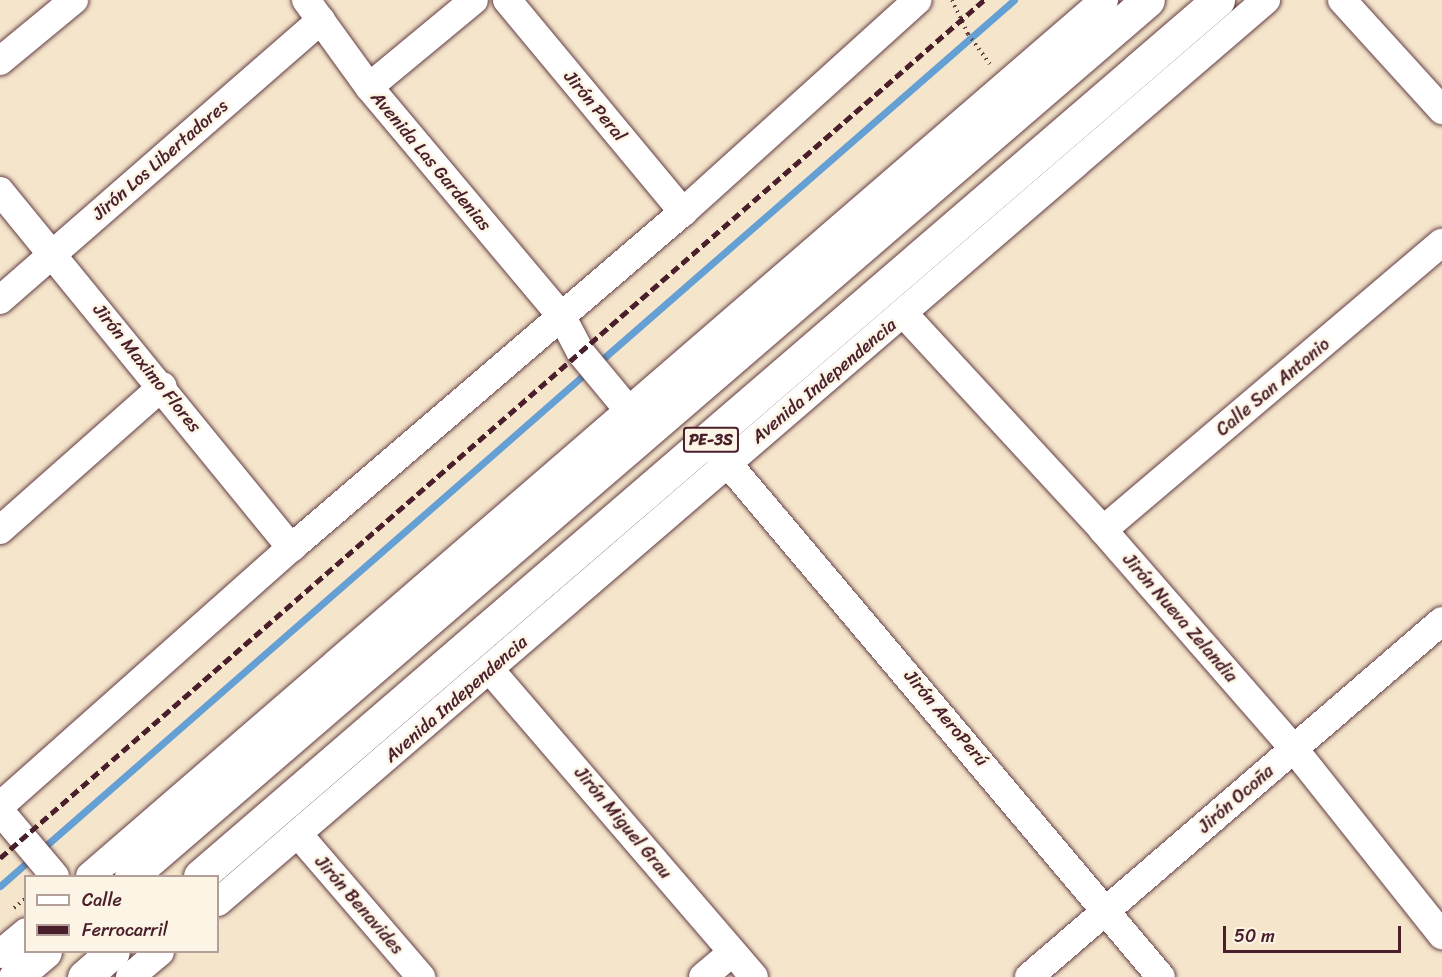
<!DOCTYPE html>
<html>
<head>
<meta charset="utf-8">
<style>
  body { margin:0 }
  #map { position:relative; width:1442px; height:977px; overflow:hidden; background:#f5e5cb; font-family:Sriracha,sans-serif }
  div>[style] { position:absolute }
  .stream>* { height:7px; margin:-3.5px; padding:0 3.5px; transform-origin:3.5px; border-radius:3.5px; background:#65a0d5 }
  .path>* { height:4px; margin-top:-2px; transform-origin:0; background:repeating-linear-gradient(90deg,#643d43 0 1.5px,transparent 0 6px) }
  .roads { filter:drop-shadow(0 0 2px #643d43) drop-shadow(0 0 2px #643d43) }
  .minor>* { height:28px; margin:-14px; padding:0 14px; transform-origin:14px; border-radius:14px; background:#fff }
  .trunk>* { height:33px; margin:-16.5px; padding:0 16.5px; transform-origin:16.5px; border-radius:16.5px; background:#fff }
  .rail>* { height:4.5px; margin-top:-2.25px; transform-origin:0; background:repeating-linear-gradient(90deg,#4a1f2b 0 9px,transparent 0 13.5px) }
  span { translate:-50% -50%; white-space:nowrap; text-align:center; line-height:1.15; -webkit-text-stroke:5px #fcf5e5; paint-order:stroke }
  .shield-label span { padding:2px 4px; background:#fcf5e5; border:2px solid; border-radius:4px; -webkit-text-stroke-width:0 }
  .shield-label { font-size:16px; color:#4a1f2b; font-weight:700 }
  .street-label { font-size:18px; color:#4a1f2b }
  .legend { position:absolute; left:24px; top:875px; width:195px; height:78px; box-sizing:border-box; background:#fcf5e5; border:2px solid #b59f9b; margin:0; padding:8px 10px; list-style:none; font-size:18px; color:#4a1f2b }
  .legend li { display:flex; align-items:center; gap:12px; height:30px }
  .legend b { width:30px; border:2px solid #b59f9b }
  .scale { position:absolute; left:1223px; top:926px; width:178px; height:27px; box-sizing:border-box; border:3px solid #4a1f2b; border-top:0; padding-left:8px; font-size:18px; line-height:21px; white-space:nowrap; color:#4a1f2b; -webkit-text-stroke:4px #fcf5e5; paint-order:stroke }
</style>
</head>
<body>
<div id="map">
  <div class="stream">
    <i style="left:598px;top:363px;width:552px;rotate:-41.11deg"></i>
    <i style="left:42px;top:849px;width:724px;rotate:-41.19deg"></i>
    <i style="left:0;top:886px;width:43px;rotate:-41.2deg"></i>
  </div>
  <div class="path">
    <i style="left:952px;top:0;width:38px;rotate:65deg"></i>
    <i style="left:968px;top:34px;width:37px;rotate:54deg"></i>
    <i style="left:14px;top:908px;width:16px;rotate:-40deg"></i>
  </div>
  <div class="roads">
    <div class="minor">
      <i style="left:306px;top:0;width:107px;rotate:54.1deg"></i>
      <i style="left:369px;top:87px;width:300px;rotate:50deg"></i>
      <i style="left:562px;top:317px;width:41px;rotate:62.2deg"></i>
      <i style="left:581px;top:353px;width:77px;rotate:50.3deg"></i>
      <i style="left:507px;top:0;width:276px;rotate:50.3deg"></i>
      <i style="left:1342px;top:0;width:149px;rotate:47.7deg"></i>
      <i style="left:0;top:61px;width:96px;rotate:-39.5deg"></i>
      <i style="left:369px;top:87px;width:136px;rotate:-39.6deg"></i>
      <i style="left:0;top:191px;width:461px;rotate:50.8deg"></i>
      <i style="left:0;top:300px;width:426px;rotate:-41.1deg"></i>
      <i style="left:904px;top:314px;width:294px;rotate:47.3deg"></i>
      <i style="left:1103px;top:530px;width:291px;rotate:48.9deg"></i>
      <i style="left:1294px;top:749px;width:238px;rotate:51.5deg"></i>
      <i style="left:714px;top:447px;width:693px;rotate:49.86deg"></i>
      <i style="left:0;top:530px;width:217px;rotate:-41.5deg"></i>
      <i style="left:1103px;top:530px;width:444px;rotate:-40.3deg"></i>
      <i style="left:491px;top:671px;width:403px;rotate:49.3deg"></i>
      <i style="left:0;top:806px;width:389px;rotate:-41.6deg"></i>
      <i style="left:291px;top:548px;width:516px;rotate:-40.6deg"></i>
      <i style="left:683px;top:212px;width:316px;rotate:-42.1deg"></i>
      <i style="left:0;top:811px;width:85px;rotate:49.8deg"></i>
      <i style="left:298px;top:834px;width:189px;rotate:49.3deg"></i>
      <i style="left:90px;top:876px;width:1340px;rotate:-40.82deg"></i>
      <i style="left:218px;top:902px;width:1383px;rotate:-40.72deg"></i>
      <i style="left:0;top:954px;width:34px;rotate:-40deg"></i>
      <i style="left:130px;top:977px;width:39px;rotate:-40deg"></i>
      <i style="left:703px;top:977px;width:38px;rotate:-40deg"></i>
      <i style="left:1029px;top:977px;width:545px;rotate:-40.76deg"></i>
    </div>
    <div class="trunk">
      <i style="left:131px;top:876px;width:1342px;rotate:-40.74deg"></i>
      <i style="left:200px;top:876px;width:1343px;rotate:-40.71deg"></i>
      <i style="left:15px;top:977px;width:39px;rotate:-40deg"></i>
      <i style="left:84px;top:977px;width:38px;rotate:-41deg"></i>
    </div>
  </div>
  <div class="rail">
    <i style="left:0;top:858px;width:1306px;rotate:-41.09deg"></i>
  </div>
  <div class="shield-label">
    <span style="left:711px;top:440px">PE-3S</span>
  </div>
  <div class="street-label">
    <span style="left:595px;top:106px;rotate:50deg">Jirón Peral</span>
    <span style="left:160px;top:160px;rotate:-41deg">Jirón Los Libertadores</span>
    <span style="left:431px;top:161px;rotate:50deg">Avenida Las Gardenias</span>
    <span style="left:147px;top:368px;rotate:51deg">Jirón Maximo Flores</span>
    <span style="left:824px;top:381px;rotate:-40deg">Avenida Independencia</span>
    <span style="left:1273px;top:387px;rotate:-40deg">Calle San Antonio</span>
    <span style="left:1180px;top:618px;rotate:49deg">Jirón Nueva Zelandia</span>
    <span style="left:456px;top:699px;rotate:-41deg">Avenida Independencia</span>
    <span style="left:946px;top:718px;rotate:50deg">Jirón AeroPerú</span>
    <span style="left:1236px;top:799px;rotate:-41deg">Jirón Ocoña</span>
    <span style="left:623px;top:823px;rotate:50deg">Jirón Miguel Grau</span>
    <span style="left:359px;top:905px;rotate:49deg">Jirón Benavides</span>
  </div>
  <ul class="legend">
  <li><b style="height:8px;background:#fff"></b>Calle</li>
  <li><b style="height:8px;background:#4a1f2b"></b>Ferrocarril</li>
  </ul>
  <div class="scale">50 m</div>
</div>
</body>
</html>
